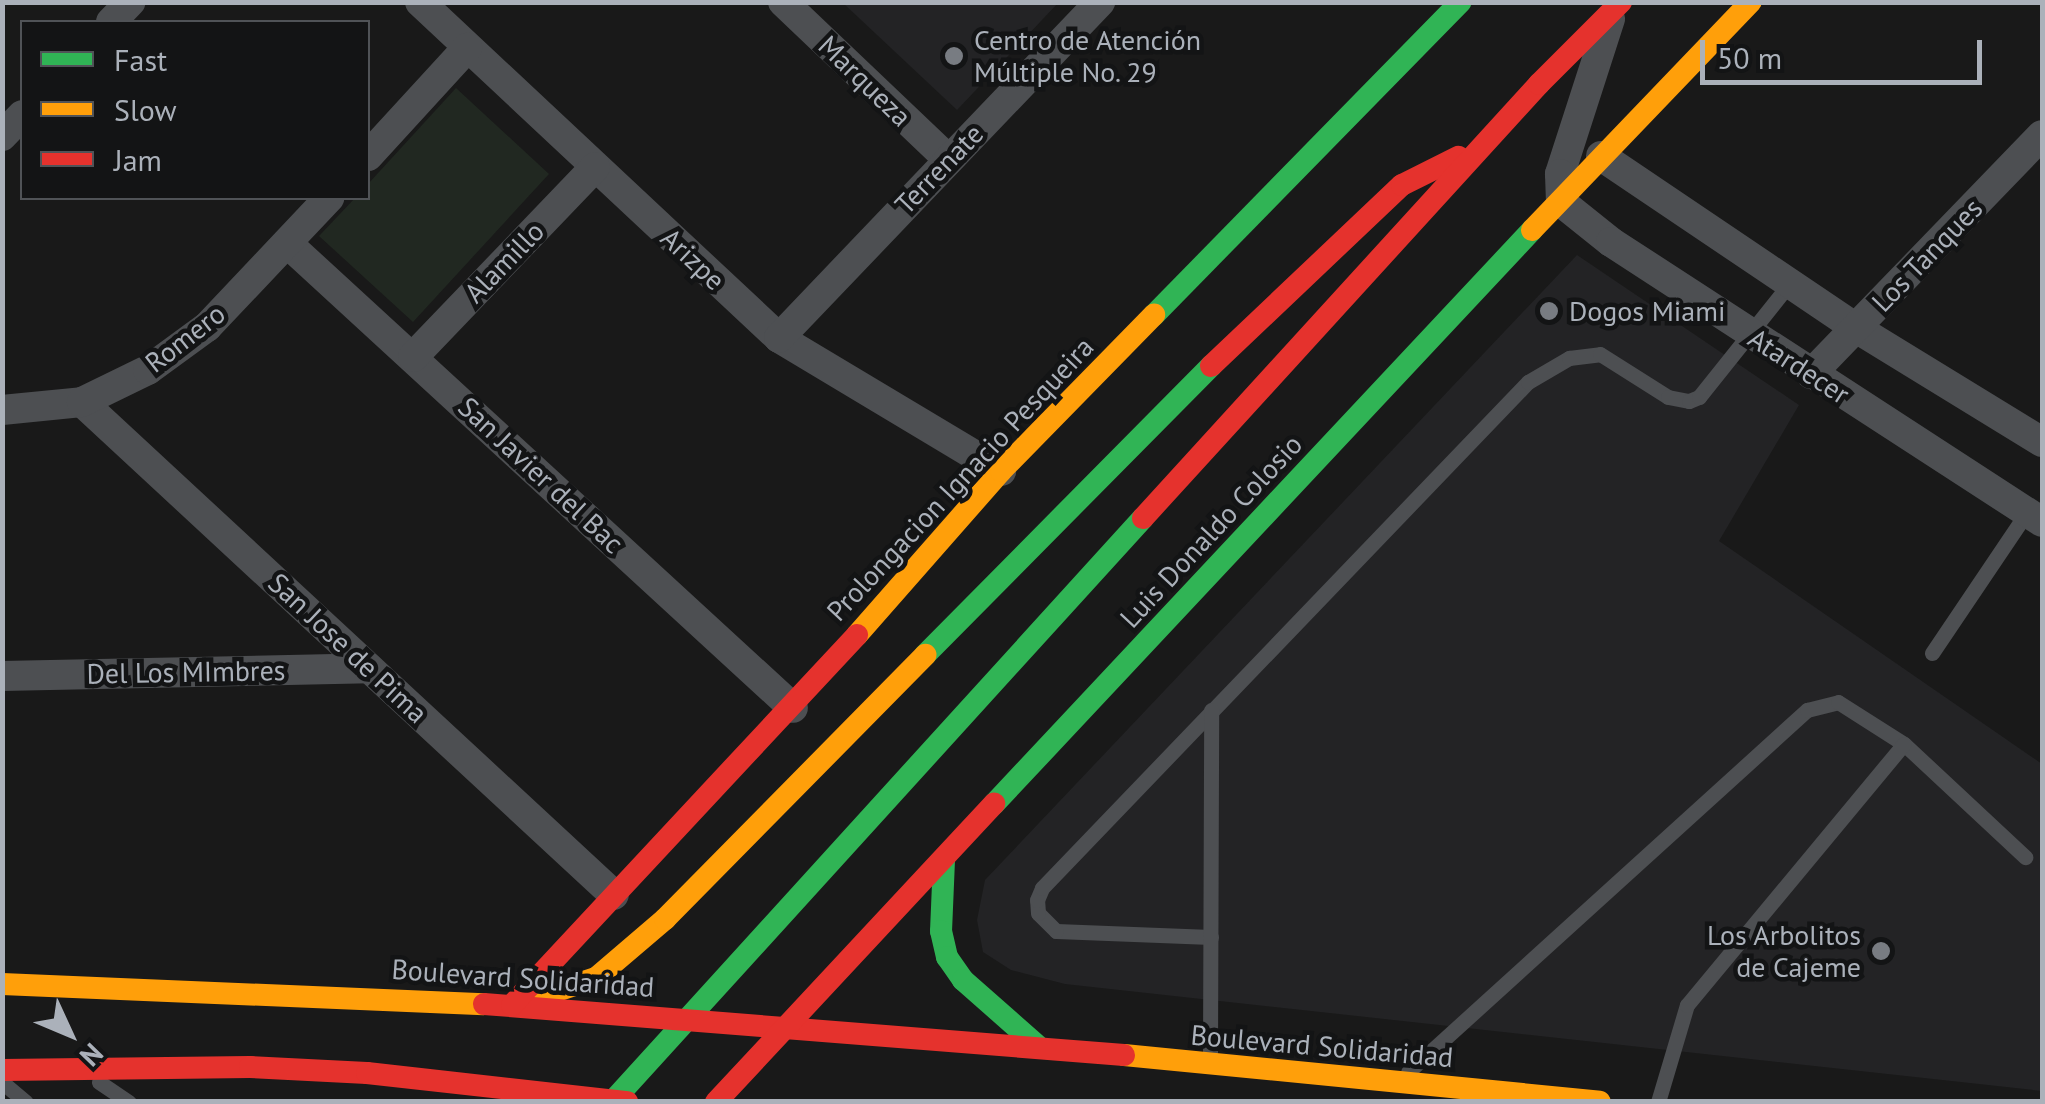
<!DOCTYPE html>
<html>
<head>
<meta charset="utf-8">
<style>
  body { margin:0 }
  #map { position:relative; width:2045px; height:1104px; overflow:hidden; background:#191919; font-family:"PT Sans",sans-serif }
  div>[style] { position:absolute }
  .built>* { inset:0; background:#232325 }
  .green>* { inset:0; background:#212821 }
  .lane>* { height:15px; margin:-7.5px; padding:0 7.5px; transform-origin:7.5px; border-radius:7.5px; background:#4d4f52 }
  .street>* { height:30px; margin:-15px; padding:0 15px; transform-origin:15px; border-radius:15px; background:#4d4f52 }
  .fast>* { height:22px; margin:-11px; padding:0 11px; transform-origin:11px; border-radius:11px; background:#30b455 }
  .slow>* { height:22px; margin:-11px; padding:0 11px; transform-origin:11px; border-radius:11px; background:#ff9f0a }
  .jam>* { height:22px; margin:-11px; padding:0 11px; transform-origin:11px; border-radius:11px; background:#e5322d }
  .dots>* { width:28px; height:28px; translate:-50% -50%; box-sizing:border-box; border:5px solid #131415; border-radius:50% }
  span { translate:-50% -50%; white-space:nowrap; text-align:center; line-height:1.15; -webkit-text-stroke:9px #131415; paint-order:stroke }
  .poi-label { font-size:28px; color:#abb1ba }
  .left { translate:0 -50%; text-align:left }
  .right { translate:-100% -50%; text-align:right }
  .street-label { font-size:28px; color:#abb1ba }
  .frame { position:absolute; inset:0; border:5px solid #abb1ba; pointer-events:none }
  .legend { position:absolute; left:20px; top:20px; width:350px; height:180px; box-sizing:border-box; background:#131415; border:2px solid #505357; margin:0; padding:12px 18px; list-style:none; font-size:30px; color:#abb1ba }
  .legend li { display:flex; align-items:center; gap:20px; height:50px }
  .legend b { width:50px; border:2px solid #505357 }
  .north { position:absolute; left:20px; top:984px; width:100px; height:100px; -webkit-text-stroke:8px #131415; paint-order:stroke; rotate:134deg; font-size:28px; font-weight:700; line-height:40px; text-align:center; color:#abb1ba }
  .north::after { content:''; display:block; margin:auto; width:35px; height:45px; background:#abb1ba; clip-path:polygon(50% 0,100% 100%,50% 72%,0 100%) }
  .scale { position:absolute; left:1700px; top:40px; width:282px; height:45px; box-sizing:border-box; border:5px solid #abb1ba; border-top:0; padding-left:12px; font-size:30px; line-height:35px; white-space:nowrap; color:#abb1ba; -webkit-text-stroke:8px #131415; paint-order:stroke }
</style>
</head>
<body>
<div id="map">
  <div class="built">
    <i style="clip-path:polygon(843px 3px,1058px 3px,957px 110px)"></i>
    <i style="clip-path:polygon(1577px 255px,1799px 405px,1719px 541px,2042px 764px,2042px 1091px,1065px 984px,1011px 970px,983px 952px,977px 920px,985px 880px)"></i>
  </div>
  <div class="green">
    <i style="clip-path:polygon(456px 88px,549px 174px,413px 322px,319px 236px,355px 198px,368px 198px,368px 184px)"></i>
  </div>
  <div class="lane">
    <i style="left:1932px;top:653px;width:170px;rotate:-56deg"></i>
    <i style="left:1211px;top:937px;width:155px;rotate:-177.8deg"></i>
    <i style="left:1056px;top:931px;width:25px;rotate:-135deg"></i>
    <i style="left:1038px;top:913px;width:13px;rotate:-94deg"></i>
    <i style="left:1037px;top:900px;width:13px;rotate:-67deg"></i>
    <i style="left:1042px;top:888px;width:702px;rotate:-46.16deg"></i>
    <i style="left:1528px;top:382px;width:48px;rotate:-30.3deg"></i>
    <i style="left:1569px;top:358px;width:31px;rotate:-7deg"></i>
    <i style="left:1600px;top:354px;width:80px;rotate:32.3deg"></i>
    <i style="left:1668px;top:397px;width:21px;rotate:11deg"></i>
    <i style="left:1689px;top:401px;width:11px;rotate:-22deg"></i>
    <i style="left:1699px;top:397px;width:146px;rotate:-51.4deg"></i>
    <i style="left:1210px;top:1056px;width:346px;rotate:-89.8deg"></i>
    <i style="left:1408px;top:1072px;width:539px;rotate:-42.22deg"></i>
    <i style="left:1807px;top:710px;width:32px;rotate:-14deg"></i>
    <i style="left:1838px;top:702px;width:78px;rotate:32.5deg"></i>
    <i style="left:1904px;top:744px;width:166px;rotate:43deg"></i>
    <i style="left:2px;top:1082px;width:31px;rotate:40deg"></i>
    <i style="left:99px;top:1082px;width:36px;rotate:34deg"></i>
    <i style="left:1658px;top:1102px;width:101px;rotate:-73.4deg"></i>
    <i style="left:1687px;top:1005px;width:339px;rotate:-50.3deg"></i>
  </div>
  <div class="street">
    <i style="left:420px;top:2px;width:492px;rotate:43.1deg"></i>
    <i style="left:779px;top:338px;width:259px;rotate:30.9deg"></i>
    <i style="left:783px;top:2px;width:228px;rotate:43.6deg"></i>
    <i style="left:1610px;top:19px;width:163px;rotate:107.9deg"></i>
    <i style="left:1560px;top:174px;width:28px;rotate:88deg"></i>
    <i style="left:1561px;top:202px;width:64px;rotate:38.7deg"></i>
    <i style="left:1611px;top:242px;width:514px;rotate:33.01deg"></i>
    <i style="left:111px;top:22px;width:28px;rotate:-46deg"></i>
    <i style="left:2px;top:136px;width:29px;rotate:-46deg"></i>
    <i style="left:368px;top:156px;width:147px;rotate:-47.5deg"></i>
    <i style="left:1601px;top:156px;width:308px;rotate:34deg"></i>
    <i style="left:1856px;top:328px;width:218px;rotate:31.5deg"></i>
    <i style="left:287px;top:243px;width:687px;rotate:42.58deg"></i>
    <i style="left:779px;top:338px;width:465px;rotate:-46.3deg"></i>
    <i style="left:413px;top:357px;width:263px;rotate:-46.2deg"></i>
    <i style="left:1811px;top:374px;width:332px;rotate:-46deg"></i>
    <i style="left:82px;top:402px;width:725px;rotate:42.82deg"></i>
    <i style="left:2px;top:410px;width:80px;rotate:-5.7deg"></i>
    <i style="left:82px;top:402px;width:73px;rotate:-25.9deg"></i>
    <i style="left:148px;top:370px;width:73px;rotate:-36.1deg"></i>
    <i style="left:207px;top:327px;width:178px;rotate:-46.6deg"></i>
    <i style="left:2px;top:676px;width:367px;rotate:-1.2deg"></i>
  </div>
  <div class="fast">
    <i style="left:1154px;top:315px;width:438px;rotate:-45.6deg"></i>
    <i style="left:925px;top:655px;width:407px;rotate:-45.3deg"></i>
    <i style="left:994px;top:804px;width:787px;rotate:-46.85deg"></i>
    <i style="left:944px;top:860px;width:71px;rotate:92.4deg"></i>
    <i style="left:941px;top:931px;width:27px;rotate:77deg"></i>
    <i style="left:947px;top:957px;width:28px;rotate:55deg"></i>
    <i style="left:963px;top:980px;width:101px;rotate:41.4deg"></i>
    <i style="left:612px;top:1102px;width:789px;rotate:-47.72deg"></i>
  </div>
  <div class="slow">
    <i style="left:1532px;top:230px;width:316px;rotate:-46.2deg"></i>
    <i style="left:857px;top:635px;width:218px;rotate:-48.7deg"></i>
    <i style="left:1001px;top:471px;width:219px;rotate:-45.6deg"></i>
    <i style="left:2px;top:984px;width:482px;rotate:2.4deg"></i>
    <i style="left:535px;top:998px;width:64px;rotate:-18.2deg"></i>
    <i style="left:596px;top:978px;width:91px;rotate:-40.5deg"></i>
    <i style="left:665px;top:919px;width:371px;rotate:-45.4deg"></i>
    <i style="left:1124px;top:1055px;width:478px;rotate:5.6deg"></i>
  </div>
  <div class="jam">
    <i style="left:1211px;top:366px;width:263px;rotate:-43.5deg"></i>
    <i style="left:1402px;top:185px;width:63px;rotate:-26.6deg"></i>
    <i style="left:1143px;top:518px;width:588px;rotate:-47.62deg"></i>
    <i style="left:1539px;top:84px;width:116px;rotate:-45deg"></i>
    <i style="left:484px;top:1004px;width:642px;rotate:4.56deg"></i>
    <i style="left:512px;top:1005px;width:506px;rotate:-47deg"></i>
    <i style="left:2px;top:1070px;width:248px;rotate:-0.7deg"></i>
    <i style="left:250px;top:1067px;width:117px;rotate:2.9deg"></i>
    <i style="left:367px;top:1073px;width:262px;rotate:6.4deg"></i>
    <i style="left:716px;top:1102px;width:408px;rotate:-47deg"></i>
  </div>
  <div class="dots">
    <i style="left:954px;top:56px;background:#787c82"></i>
    <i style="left:1549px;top:311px;background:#787c82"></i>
    <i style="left:1881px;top:951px;background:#787c82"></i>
  </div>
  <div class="poi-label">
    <span class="left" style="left:974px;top:56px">Centro de Atención<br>Múltiple No. 29</span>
    <span class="left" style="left:1569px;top:311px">Dogos Miami</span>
    <span class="right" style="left:1861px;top:951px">Los Arbolitos<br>de Cajeme</span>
  </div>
  <div class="street-label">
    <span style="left:865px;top:81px;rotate:44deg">Marqueza</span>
    <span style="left:939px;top:169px;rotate:-46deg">Terrenate</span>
    <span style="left:1927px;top:255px;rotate:-46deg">Los Tanques</span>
    <span style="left:693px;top:259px;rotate:43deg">Arizpe</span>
    <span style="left:504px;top:262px;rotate:-46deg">Alamillo</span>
    <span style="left:185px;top:338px;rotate:-38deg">Romero</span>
    <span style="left:1799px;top:366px;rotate:33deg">Atardecer</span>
    <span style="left:541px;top:475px;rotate:43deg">San Javier del Bac</span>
    <span style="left:960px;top:479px;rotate:-47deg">Prolongacion Ignacio Pesqueira</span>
    <span style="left:1211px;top:531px;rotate:-47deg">Luis Donaldo Colosio</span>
    <span style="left:348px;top:648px;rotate:43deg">San Jose de Pima</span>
    <span style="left:186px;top:672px;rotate:-1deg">Del Los MImbres</span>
    <span style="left:523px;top:978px;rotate:4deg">Boulevard Solidaridad</span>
    <span style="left:1322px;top:1046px;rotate:5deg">Boulevard Solidaridad</span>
  </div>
  <div class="frame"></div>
  <ul class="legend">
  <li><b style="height:12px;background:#30b455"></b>Fast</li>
  <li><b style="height:12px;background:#ff9f0a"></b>Slow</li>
  <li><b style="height:12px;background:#e5322d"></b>Jam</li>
  </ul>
  <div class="north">N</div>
  <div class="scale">50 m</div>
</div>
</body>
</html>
